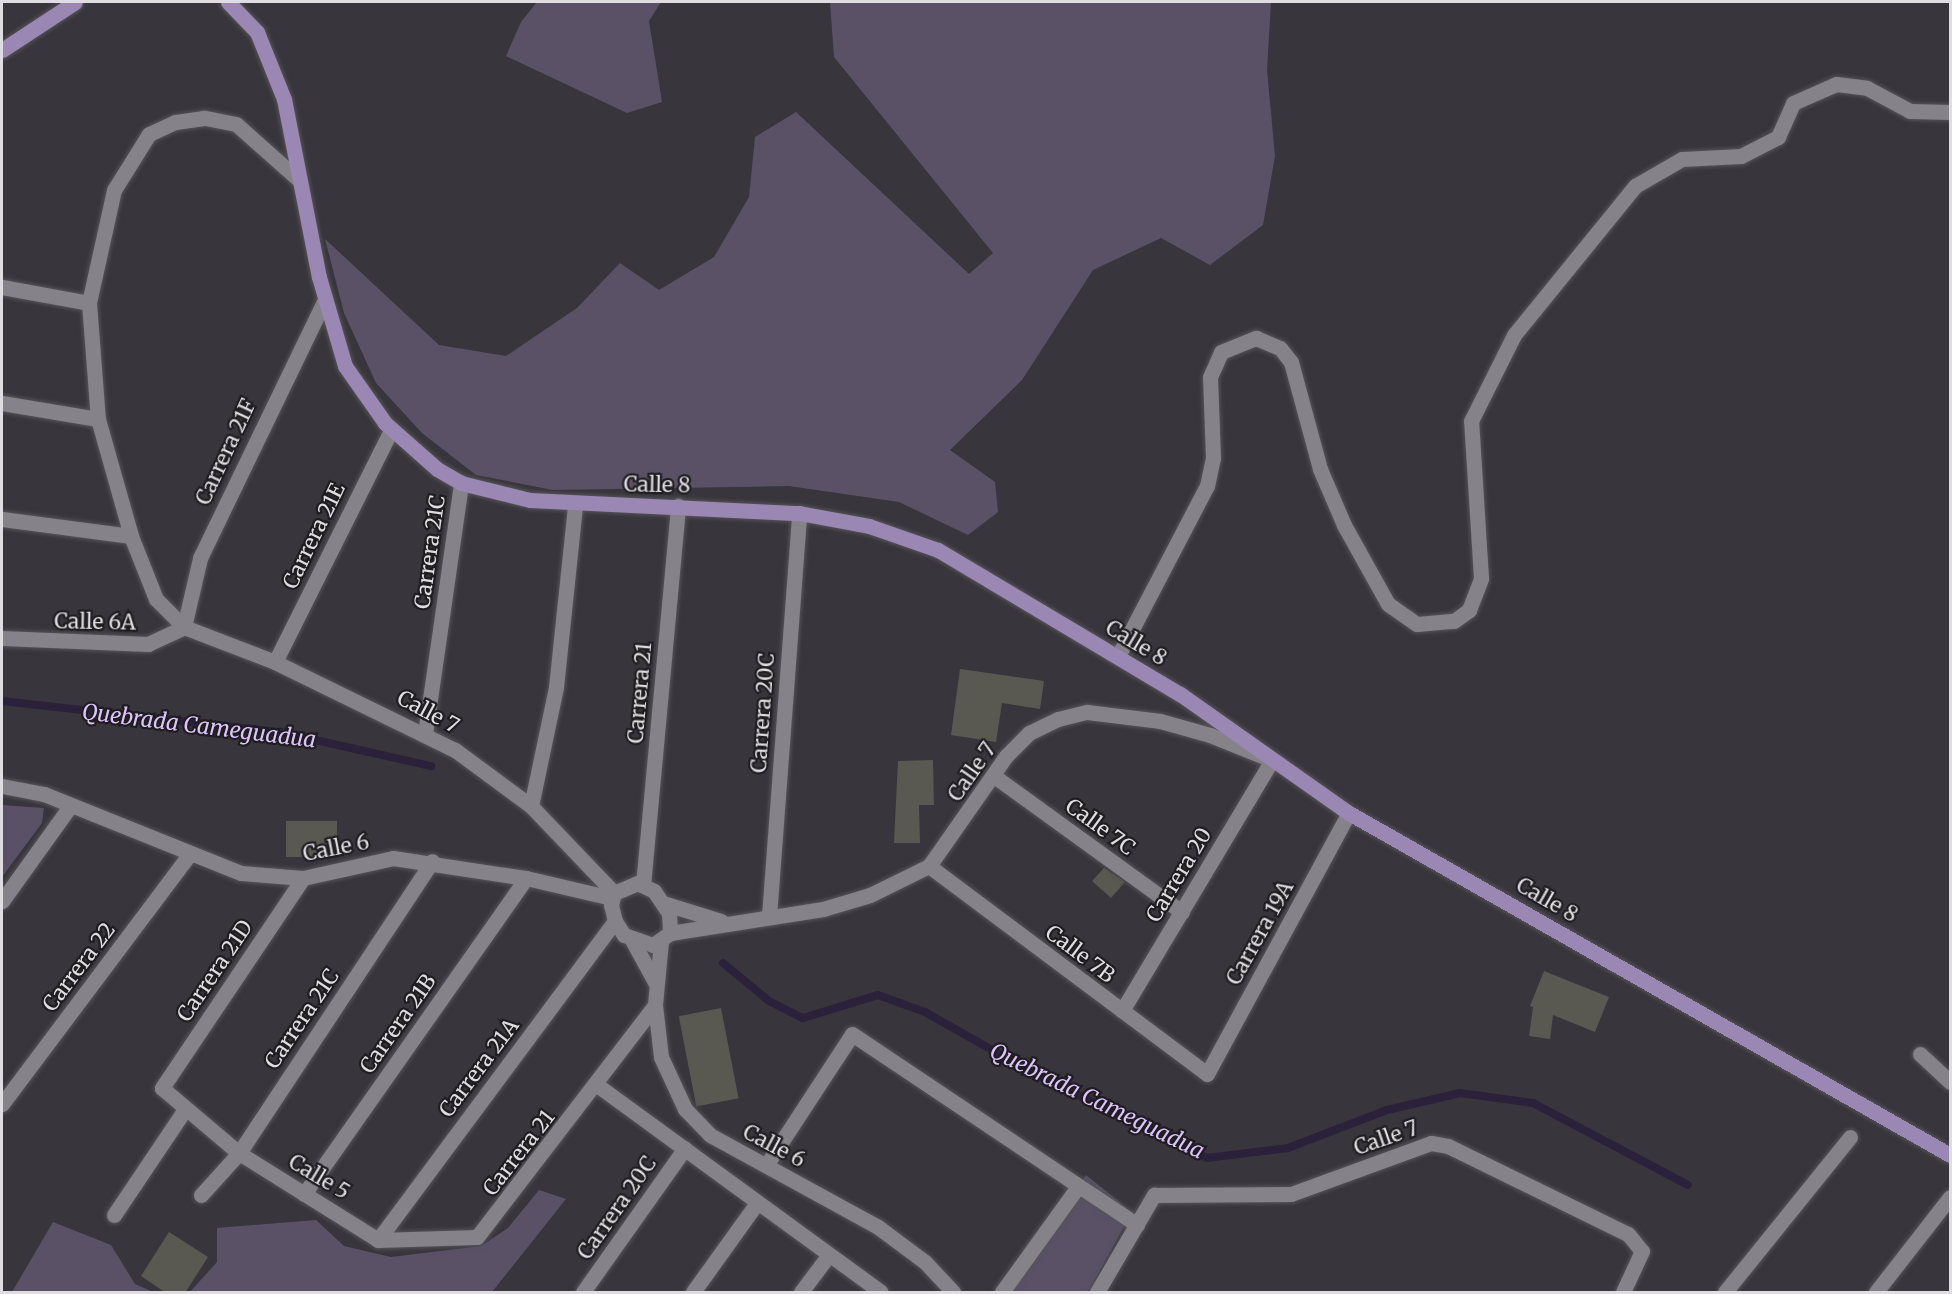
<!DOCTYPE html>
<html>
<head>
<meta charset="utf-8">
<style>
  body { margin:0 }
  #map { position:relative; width:1952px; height:1294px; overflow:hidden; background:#38353c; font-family:Merriweather,serif }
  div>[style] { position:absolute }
  .green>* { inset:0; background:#5a5167 }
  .stream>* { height:8px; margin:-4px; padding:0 4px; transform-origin:4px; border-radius:4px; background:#2c213b }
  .building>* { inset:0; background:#595951; transform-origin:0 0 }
  .roads { filter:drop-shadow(0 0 2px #555358) drop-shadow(0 0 2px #555358) }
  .minor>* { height:15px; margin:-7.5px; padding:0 7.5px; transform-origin:7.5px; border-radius:7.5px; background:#86828a }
  .major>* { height:15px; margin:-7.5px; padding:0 7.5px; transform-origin:7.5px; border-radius:7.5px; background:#9a87b3 }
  span { translate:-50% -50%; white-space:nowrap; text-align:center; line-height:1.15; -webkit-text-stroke:4.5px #1f1d21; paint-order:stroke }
  .street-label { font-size:21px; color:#dfdde1 }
  .water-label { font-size:22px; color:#dcc4fb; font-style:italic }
  .frame { position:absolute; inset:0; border:3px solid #dfdde1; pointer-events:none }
</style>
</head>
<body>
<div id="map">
  <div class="green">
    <i style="clip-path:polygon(537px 2px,661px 2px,649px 21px,662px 102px,627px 113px,506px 56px,521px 22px)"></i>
    <i style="clip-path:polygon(830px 2px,1271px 2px,1267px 70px,1275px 156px,1263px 225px,1210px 265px,1161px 238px,1093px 270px,1022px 380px,950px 450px,995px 482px,998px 512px,968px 535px,899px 502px,789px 486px,553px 490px,476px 475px,422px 433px,376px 383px,344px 313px,325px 239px,439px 345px,506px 356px,577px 308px,620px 263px,659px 290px,714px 257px,749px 197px,755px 137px,796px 112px,969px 274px,993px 253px,834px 57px)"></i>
    <i style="clip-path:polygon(2px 805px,44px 808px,42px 823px,2px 877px)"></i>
    <i style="clip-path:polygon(1086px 1175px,1132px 1212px,1088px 1292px,1002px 1292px)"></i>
    <i style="clip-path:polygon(539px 1190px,566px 1199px,492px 1292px,190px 1292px,217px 1262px,217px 1228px,316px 1220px,344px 1246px,391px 1257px,481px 1246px,508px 1228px)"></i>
    <i style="clip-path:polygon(53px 1222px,111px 1245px,135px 1284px,153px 1292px,12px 1292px)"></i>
  </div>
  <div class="stream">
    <i style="left:2px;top:701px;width:280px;rotate:6.4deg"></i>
    <i style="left:280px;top:732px;width:155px;rotate:12.7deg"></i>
    <i style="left:723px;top:963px;width:60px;rotate:39.6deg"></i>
    <i style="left:769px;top:1001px;width:38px;rotate:27deg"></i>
    <i style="left:803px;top:1018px;width:78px;rotate:-17deg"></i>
    <i style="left:878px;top:995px;width:50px;rotate:19.9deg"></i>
    <i style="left:925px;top:1012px;width:122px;rotate:29.5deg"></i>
    <i style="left:1031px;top:1072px;width:196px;rotate:26deg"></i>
    <i style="left:1207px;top:1158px;width:82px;rotate:-7deg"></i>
    <i style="left:1288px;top:1148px;width:106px;rotate:-21deg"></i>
    <i style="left:1387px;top:1110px;width:75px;rotate:-13.1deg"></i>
    <i style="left:1460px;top:1093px;width:74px;rotate:7.8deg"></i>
    <i style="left:1533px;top:1103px;width:175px;rotate:27.9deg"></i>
  </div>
  <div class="building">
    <i style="clip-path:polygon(960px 669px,1044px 681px,1040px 709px,1002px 703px,996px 742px,951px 735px)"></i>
    <i style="clip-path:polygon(933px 760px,934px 805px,919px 805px,920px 843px,894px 843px,898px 761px)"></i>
    <i style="left:286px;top:821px;width:51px;height:36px"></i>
    <i style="clip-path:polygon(1104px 868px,1125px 882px,1111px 898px,1092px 881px)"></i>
    <i style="clip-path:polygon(1544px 971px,1609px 997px,1595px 1032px,1553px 1015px,1550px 1039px,1529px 1036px,1533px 1007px,1530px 1006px)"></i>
    <i style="left:721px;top:1008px;width:92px;height:43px;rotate:79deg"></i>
    <i style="clip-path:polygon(169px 1232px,208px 1257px,185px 1293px,166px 1293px,141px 1276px)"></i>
  </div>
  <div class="roads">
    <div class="minor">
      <i style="left:299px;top:180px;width:84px;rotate:-138.4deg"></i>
      <i style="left:236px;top:124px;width:33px;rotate:-169deg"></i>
      <i style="left:204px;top:118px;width:29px;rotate:172deg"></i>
      <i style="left:175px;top:122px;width:29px;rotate:155deg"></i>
      <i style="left:149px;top:134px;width:66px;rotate:122deg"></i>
      <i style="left:114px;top:190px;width:116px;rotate:102.5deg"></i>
      <i style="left:89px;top:303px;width:116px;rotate:85.6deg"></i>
      <i style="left:98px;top:419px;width:122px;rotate:74.2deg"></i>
      <i style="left:131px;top:536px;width:68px;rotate:68.4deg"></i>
      <i style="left:156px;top:599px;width:40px;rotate:45deg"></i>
      <i style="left:184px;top:627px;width:97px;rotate:21deg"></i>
      <i style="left:275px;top:662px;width:200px;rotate:26.1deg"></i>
      <i style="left:455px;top:750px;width:94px;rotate:36.4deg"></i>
      <i style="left:531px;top:806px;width:120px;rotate:46.3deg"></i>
      <i style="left:2px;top:287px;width:88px;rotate:10.4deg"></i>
      <i style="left:2px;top:403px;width:97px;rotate:9.5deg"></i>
      <i style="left:2px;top:519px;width:130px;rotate:7.5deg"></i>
      <i style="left:184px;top:627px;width:71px;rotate:-76.9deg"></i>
      <i style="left:200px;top:558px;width:285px;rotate:-64.2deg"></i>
      <i style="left:2px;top:638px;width:146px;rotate:2.4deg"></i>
      <i style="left:148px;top:644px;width:40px;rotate:-25deg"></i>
      <i style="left:1118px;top:656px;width:192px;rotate:-62.4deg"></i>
      <i style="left:1207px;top:486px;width:29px;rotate:-78deg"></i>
      <i style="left:1213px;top:458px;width:81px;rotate:-92.1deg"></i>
      <i style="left:1210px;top:377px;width:27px;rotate:-66deg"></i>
      <i style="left:1221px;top:352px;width:38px;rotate:-22deg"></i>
      <i style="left:1256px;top:338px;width:26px;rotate:23deg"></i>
      <i style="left:1280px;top:348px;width:18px;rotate:52deg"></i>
      <i style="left:1291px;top:362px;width:111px;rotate:74.8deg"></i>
      <i style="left:1320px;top:469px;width:61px;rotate:66.8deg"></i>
      <i style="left:1344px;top:525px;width:90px;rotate:60.9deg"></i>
      <i style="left:1388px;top:604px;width:35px;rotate:35deg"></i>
      <i style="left:1417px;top:624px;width:37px;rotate:-5deg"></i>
      <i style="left:1454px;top:621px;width:19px;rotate:-36deg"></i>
      <i style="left:1469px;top:610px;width:34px;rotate:-69deg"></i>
      <i style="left:1481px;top:578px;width:157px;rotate:-93.6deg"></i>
      <i style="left:1471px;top:421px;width:96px;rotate:-63.4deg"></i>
      <i style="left:1514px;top:335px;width:192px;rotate:-50.9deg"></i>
      <i style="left:1635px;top:186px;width:54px;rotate:-29.9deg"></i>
      <i style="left:1682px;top:159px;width:59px;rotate:-2.9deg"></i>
      <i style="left:1741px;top:156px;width:42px;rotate:-27.2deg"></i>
      <i style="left:1778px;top:137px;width:37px;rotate:-66deg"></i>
      <i style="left:1793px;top:103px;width:47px;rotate:-23.8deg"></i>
      <i style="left:1836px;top:84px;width:31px;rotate:7deg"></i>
      <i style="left:1867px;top:88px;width:49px;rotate:28.1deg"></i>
      <i style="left:1910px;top:111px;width:40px;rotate:1.4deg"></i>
      <i style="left:275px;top:662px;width:259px;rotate:-63.4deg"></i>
      <i style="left:425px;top:734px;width:254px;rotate:-81.8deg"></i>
      <i style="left:994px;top:776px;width:232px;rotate:35.9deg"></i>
      <i style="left:2px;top:786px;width:43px;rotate:10.8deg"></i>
      <i style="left:44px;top:794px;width:212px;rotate:21.9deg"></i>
      <i style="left:241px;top:873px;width:62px;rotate:4.6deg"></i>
      <i style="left:303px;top:878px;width:92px;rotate:-12.5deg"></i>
      <i style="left:393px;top:858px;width:134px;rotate:8.6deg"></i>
      <i style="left:526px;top:878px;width:88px;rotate:13.1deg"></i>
      <i style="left:531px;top:806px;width:122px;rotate:-78.1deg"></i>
      <i style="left:556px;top:687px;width:182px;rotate:-84deg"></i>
      <i style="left:929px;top:866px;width:347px;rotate:36.8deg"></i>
      <i style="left:1207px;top:1074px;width:297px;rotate:-61.5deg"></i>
      <i style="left:303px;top:878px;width:253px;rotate:123.9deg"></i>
      <i style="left:162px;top:1088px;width:101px;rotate:40.2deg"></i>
      <i style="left:239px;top:1153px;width:164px;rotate:32deg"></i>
      <i style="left:378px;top:1240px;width:99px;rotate:-1.7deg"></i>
      <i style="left:477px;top:1237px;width:292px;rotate:-52.5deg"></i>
      <i style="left:637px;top:883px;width:19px;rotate:25deg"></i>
      <i style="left:654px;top:891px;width:27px;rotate:56deg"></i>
      <i style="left:669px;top:913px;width:20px;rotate:87deg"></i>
      <i style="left:670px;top:933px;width:21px;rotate:145deg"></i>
      <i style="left:653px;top:945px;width:31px;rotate:-161deg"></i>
      <i style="left:624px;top:935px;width:17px;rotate:-123deg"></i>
      <i style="left:615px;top:921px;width:16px;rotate:-104deg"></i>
      <i style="left:611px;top:905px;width:12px;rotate:-76deg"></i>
      <i style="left:614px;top:893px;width:25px;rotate:-23deg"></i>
      <i style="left:643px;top:885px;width:381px;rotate:-84.7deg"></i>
      <i style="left:2px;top:901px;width:118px;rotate:-54.3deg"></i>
      <i style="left:666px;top:904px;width:58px;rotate:17.2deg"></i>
      <i style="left:769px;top:916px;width:404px;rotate:-85.7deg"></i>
      <i style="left:670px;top:933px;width:155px;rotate:-8.9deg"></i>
      <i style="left:823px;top:909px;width:49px;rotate:-16.6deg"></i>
      <i style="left:870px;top:895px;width:66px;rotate:-26.2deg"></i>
      <i style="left:929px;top:866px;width:134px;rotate:-55deg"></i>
      <i style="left:1006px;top:756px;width:33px;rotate:-45deg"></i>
      <i style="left:1029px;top:733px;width:32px;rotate:-26deg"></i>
      <i style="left:1058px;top:719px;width:30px;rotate:-14deg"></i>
      <i style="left:1087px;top:712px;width:74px;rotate:7deg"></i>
      <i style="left:1160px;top:721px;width:52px;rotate:15.6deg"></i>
      <i style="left:1210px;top:735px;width:67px;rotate:22deg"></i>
      <i style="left:1272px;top:760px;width:292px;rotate:120.9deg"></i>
      <i style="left:632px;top:940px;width:48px;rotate:61.3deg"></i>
      <i style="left:661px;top:941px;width:64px;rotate:95.4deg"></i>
      <i style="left:655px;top:1005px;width:52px;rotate:83.4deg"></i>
      <i style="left:661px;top:1057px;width:57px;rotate:65.2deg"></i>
      <i style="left:685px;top:1109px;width:36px;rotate:46deg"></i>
      <i style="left:710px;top:1135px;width:192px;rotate:28.7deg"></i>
      <i style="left:878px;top:1227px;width:59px;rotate:36.7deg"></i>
      <i style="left:925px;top:1262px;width:41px;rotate:47deg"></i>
      <i style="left:1920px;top:1054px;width:41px;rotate:43deg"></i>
      <i style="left:597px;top:1085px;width:351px;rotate:36.1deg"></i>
      <i style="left:2px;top:1104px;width:311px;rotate:-53.1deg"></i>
      <i style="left:767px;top:1164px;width:155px;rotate:-56.8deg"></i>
      <i style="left:852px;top:1034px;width:343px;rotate:33.8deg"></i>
      <i style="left:304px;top:1194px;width:386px;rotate:-54.9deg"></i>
      <i style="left:201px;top:1195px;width:57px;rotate:-47.9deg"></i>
      <i style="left:239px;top:1153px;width:350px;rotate:-56.5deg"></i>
      <i style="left:114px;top:1215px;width:125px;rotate:-56.1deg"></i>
      <i style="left:378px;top:1240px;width:397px;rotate:-53.4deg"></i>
      <i style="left:583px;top:1292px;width:176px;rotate:-54.7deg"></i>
      <i style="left:693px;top:1292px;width:110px;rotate:-54.3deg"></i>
      <i style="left:801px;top:1292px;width:45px;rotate:-53.1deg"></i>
      <i style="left:1002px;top:1292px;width:128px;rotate:-54.2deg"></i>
      <i style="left:1097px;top:1292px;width:113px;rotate:-59.6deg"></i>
      <i style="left:1154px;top:1195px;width:137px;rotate:-0.4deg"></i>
      <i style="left:1291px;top:1194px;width:149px;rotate:-20deg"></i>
      <i style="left:1431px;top:1143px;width:17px;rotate:10deg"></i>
      <i style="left:1448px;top:1146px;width:200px;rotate:26.1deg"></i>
      <i style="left:1628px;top:1234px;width:22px;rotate:51deg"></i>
      <i style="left:1642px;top:1251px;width:45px;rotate:114.9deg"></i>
      <i style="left:1725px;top:1292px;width:199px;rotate:-51.1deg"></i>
      <i style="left:1876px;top:1292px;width:120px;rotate:-52.1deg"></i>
    </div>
    <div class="major">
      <i style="left:228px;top:2px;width:42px;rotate:46deg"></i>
      <i style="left:257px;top:32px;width:72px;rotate:68.1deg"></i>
      <i style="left:284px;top:99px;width:181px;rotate:78.9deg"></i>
      <i style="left:319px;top:277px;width:93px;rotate:73.7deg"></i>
      <i style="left:345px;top:366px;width:70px;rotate:54.9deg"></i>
      <i style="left:385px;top:423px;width:69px;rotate:41.5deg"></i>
      <i style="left:437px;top:469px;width:28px;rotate:30deg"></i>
      <i style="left:461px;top:483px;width:71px;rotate:13.8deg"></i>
      <i style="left:530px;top:500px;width:269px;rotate:2.8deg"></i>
      <i style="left:799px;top:513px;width:71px;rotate:10.5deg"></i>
      <i style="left:869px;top:526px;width:73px;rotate:19.2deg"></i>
      <i style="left:938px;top:550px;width:282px;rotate:30.8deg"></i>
      <i style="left:1180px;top:694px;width:207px;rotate:35.2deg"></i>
      <i style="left:1349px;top:813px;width:691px;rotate:29.64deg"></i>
      <i style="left:2px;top:50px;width:87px;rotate:-33.3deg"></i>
    </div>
  </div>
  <div class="street-label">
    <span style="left:226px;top:452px;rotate:-65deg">Carrera 21F</span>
    <span style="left:657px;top:485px;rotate:1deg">Calle 8</span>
    <span style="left:314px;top:536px;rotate:-64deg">Carrera 21E</span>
    <span style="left:430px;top:552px;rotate:-82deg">Carrera 21C</span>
    <span style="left:95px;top:622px;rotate:1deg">Calle 6A</span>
    <span style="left:1136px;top:643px;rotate:31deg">Calle 8</span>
    <span style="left:640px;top:693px;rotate:-85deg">Carrera 21</span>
    <span style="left:428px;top:712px;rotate:28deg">Calle 7</span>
    <span style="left:763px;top:713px;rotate:-86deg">Carrera 20C</span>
    <span style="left:972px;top:772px;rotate:-55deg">Calle 7</span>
    <span style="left:1100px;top:827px;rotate:36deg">Calle 7C</span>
    <span style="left:336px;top:848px;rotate:-11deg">Calle 6</span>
    <span style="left:1179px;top:875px;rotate:-59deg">Carrera 20</span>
    <span style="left:1547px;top:900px;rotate:30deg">Calle 8</span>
    <span style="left:1260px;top:933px;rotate:-61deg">Carrera 19A</span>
    <span style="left:1080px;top:954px;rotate:37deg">Calle 7B</span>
    <span style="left:79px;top:967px;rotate:-53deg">Carrera 22</span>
    <span style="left:215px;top:971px;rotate:-56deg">Carrera 21D</span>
    <span style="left:302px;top:1019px;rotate:-56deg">Carrera 21C</span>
    <span style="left:398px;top:1024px;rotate:-55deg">Carrera 21B</span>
    <span style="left:479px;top:1068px;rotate:-53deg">Carrera 21A</span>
    <span style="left:1386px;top:1138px;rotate:-19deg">Calle 7</span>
    <span style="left:774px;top:1146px;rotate:28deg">Calle 6</span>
    <span style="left:519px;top:1153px;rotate:-52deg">Carrera 21</span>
    <span style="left:319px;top:1177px;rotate:31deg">Calle 5</span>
    <span style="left:617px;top:1208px;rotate:-55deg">Carrera 20C</span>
  </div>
  <div class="water-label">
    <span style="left:199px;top:726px;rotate:7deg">Quebrada Cameguadua</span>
    <span style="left:1097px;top:1101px;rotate:26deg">Quebrada Cameguadua</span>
  </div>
  <div class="frame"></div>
</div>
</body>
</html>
